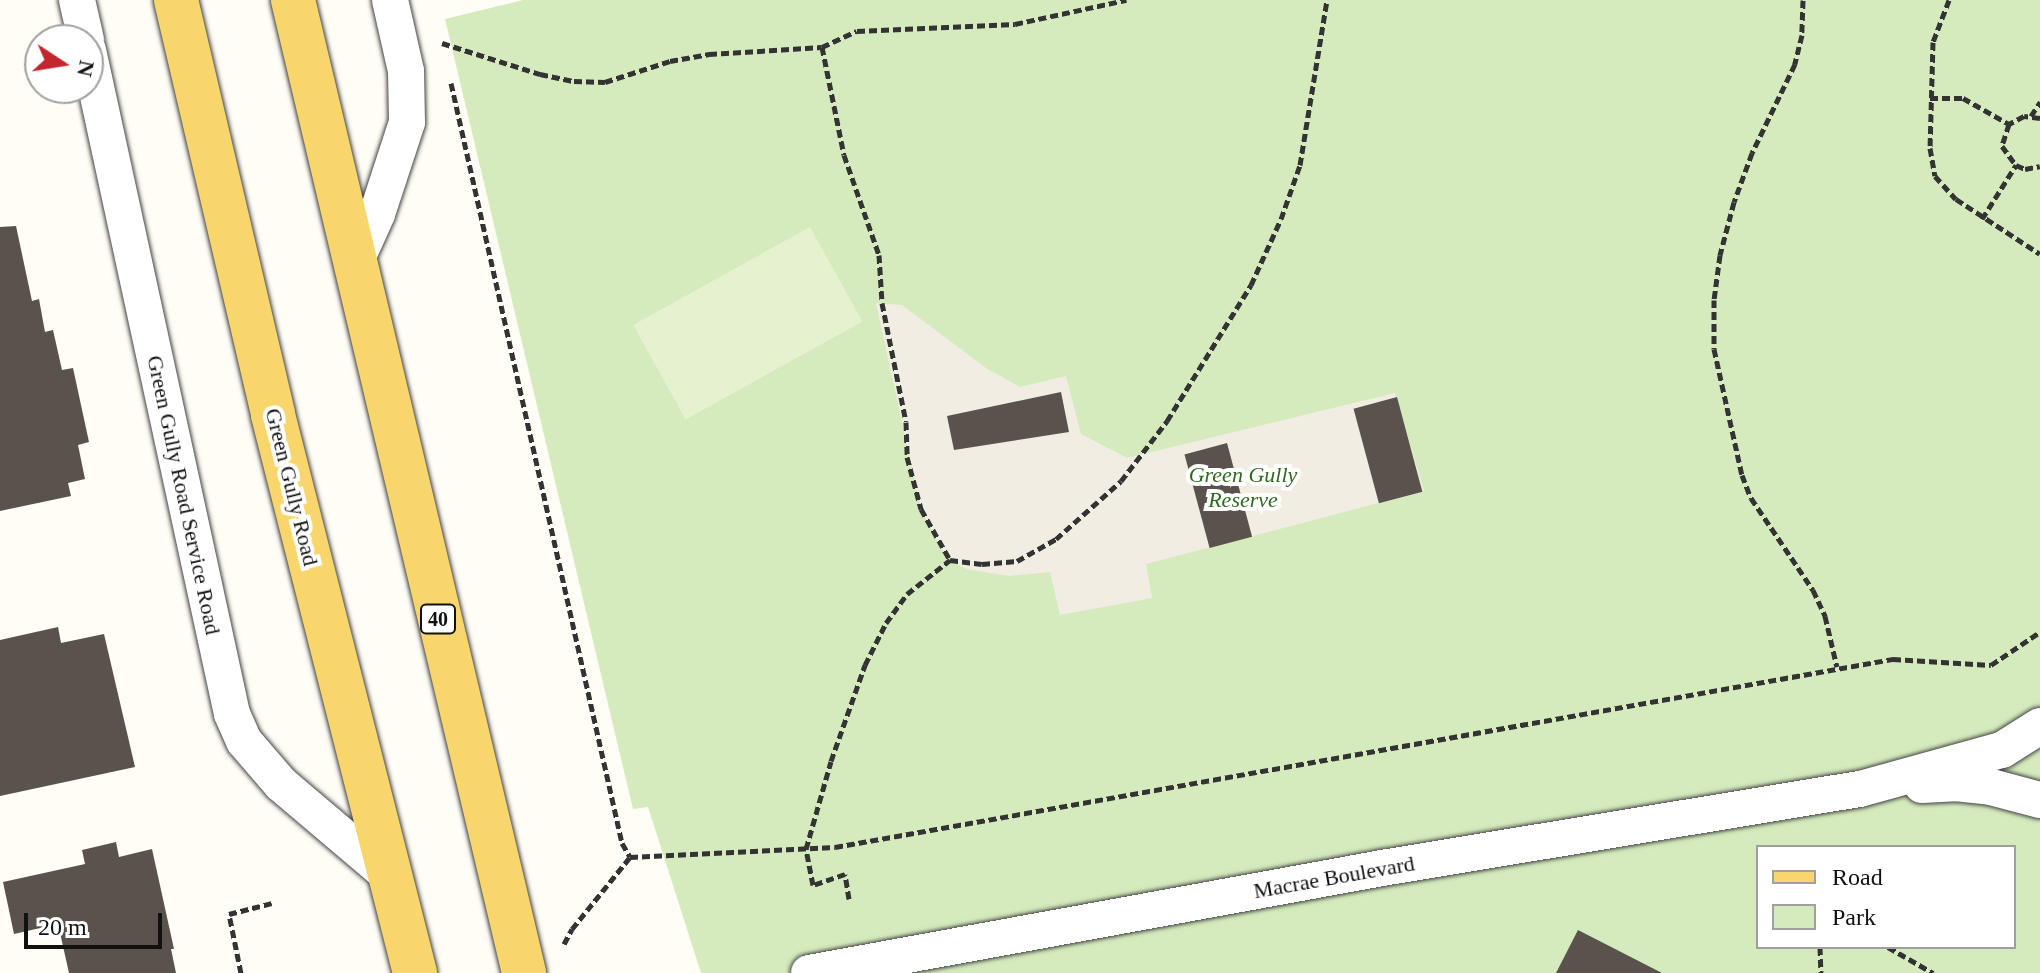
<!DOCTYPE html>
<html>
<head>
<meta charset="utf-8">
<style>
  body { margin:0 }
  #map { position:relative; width:2040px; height:973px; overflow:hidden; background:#fffdf5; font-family:Georgia,serif }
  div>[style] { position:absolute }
  .green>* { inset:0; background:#d5ebbd }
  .pitch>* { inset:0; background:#e6f2cf; transform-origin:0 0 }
  .plaza>* { inset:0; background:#f1ede2 }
  .building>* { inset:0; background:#5a524d; transform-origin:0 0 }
  .path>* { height:5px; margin-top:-2.5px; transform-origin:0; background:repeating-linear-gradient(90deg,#333 0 8px,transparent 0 12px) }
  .roads { filter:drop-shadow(0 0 2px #444) drop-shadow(0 0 2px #444) }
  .street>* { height:36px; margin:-18px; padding:0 18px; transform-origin:18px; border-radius:18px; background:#fff }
  .primary>* { height:44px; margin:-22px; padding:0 22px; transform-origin:22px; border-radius:22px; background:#f9d66b }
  span { translate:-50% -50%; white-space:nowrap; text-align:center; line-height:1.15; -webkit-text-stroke:8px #fff; paint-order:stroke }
  .shield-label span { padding:2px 6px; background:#fff; border:2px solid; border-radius:6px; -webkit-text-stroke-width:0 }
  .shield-label { font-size:20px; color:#111; font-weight:700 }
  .park-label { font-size:22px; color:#2f6b1f; font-style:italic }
  .street-label { font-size:22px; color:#111 }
  .legend { position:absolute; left:1756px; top:845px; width:260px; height:104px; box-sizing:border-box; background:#fff; border:2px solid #a0a0a0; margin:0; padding:10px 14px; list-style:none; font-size:24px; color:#111 }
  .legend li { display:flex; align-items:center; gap:16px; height:40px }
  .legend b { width:40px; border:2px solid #a0a0a0 }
  .north { position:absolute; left:24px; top:24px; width:80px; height:80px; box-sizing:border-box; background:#fff; border:2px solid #a0a0a0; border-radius:50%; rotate:102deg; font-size:22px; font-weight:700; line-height:32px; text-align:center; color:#111 }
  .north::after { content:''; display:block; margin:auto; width:28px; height:36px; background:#c4262e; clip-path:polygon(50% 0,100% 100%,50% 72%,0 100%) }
  .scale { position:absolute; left:24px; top:913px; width:138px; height:36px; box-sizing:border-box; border:4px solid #111; border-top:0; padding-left:10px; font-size:24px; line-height:28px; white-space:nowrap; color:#111; -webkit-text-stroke:6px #fff; paint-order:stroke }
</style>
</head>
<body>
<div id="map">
  <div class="green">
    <i style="clip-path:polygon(evenodd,523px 0,2040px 0,2040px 973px,701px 973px,648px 807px,633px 809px,445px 19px,523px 0,1758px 847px,2014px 847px,2014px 947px,1758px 947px,1758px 847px)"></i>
  </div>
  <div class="pitch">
    <i style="left:810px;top:227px;width:108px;height:202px;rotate:61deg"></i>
  </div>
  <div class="plaza">
    <i style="clip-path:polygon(876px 303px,902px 305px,986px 368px,1020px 387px,1066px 376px,1081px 434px,1127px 458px,1395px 393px,1424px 491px,1146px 564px,1152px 598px,1060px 615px,1050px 572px,1009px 576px,966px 569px,950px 560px,939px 545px,921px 509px)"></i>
  </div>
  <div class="building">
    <i style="clip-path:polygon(16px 226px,32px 301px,39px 299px,45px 332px,53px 330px,62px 370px,73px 368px,89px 442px,78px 445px,85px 479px,68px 483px,71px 496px,0 511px,0 227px)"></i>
    <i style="clip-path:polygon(1061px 392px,1069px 432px,954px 450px,947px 416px)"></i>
    <i style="left:1397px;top:397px;width:98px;height:45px;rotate:75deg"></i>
    <i style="left:1227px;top:443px;width:97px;height:44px;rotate:75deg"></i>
    <i style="clip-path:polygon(58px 627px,61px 643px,104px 634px,135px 767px,0 796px,0 640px)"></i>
    <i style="clip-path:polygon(116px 842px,119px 857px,152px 849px,174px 949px,171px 949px,176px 973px,69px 973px,58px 924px,14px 934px,3px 882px,85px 864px,82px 850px)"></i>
    <i style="clip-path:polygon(1578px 930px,1662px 973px,1556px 973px)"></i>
  </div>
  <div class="path">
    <i style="left:1803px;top:0;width:35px;rotate:92deg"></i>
    <i style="left:1802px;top:35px;width:30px;rotate:104deg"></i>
    <i style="left:1795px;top:64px;width:99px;rotate:115.8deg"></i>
    <i style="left:1752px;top:153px;width:52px;rotate:110.2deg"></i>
    <i style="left:1734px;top:202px;width:55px;rotate:104.8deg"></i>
    <i style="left:1720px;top:255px;width:45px;rotate:97.6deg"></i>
    <i style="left:1714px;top:300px;width:49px;rotate:90deg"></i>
    <i style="left:1714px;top:349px;width:129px;rotate:77.5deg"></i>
    <i style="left:1742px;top:475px;width:25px;rotate:69deg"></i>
    <i style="left:1751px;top:498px;width:111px;rotate:56deg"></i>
    <i style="left:1813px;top:590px;width:29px;rotate:65deg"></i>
    <i style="left:1825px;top:616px;width:52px;rotate:76.8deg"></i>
    <i style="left:1949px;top:0;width:45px;rotate:110.9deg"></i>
    <i style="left:1933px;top:42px;width:106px;rotate:91.6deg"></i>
    <i style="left:1930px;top:148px;width:28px;rotate:80deg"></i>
    <i style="left:1935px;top:176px;width:31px;rotate:48deg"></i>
    <i style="left:1956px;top:199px;width:100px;rotate:33.2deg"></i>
    <i style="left:442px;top:43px;width:103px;rotate:17.6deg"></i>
    <i style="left:540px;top:74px;width:35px;rotate:12deg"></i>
    <i style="left:574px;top:81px;width:31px;rotate:2deg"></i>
    <i style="left:605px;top:82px;width:68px;rotate:-17.9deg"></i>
    <i style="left:670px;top:61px;width:40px;rotate:-10deg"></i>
    <i style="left:709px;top:54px;width:113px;rotate:-3.5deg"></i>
    <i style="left:822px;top:47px;width:38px;rotate:-25deg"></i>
    <i style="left:857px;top:31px;width:158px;rotate:-2.5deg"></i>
    <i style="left:1015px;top:24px;width:114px;rotate:-12.2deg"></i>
    <i style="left:822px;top:47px;width:110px;rotate:78.5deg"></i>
    <i style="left:844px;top:155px;width:106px;rotate:70.7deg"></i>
    <i style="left:879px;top:255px;width:48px;rotate:86.4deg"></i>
    <i style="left:882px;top:303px;width:121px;rotate:78.6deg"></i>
    <i style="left:906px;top:422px;width:35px;rotate:88deg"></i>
    <i style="left:907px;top:457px;width:54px;rotate:74.9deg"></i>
    <i style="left:921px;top:509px;width:59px;rotate:60.4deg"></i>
    <i style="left:950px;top:560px;width:32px;rotate:7deg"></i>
    <i style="left:982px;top:564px;width:35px;rotate:-5deg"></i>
    <i style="left:1017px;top:561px;width:45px;rotate:-29.4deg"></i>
    <i style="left:1056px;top:539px;width:87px;rotate:-41.7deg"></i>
    <i style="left:1121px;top:481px;width:76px;rotate:-52.5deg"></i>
    <i style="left:1167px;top:421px;width:160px;rotate:-58.3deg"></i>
    <i style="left:1251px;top:285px;width:72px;rotate:-65.6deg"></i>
    <i style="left:1281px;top:219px;width:57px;rotate:-70.6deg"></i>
    <i style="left:1300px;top:165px;width:167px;rotate:-80.7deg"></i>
    <i style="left:451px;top:83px;width:779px;rotate:77.32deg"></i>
    <i style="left:622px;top:843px;width:16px;rotate:60deg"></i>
    <i style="left:1930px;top:98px;width:33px"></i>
    <i style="left:1963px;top:98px;width:53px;rotate:29.5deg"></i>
    <i style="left:2031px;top:116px;width:17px;rotate:-57deg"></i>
    <i style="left:2040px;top:118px;width:16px;rotate:-173deg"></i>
    <i style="left:2024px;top:116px;width:17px;rotate:152deg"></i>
    <i style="left:2009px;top:124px;width:23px;rotate:108deg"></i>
    <i style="left:2002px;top:146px;width:24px;rotate:54deg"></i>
    <i style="left:2016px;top:165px;width:10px;rotate:24deg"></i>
    <i style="left:2025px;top:169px;width:15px;rotate:-11deg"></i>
    <i style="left:1982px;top:219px;width:64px;rotate:-57.8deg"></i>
    <i style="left:849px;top:899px;width:25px;rotate:-99deg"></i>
    <i style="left:845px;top:874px;width:34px;rotate:161deg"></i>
    <i style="left:813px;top:885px;width:37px;rotate:-101deg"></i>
    <i style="left:806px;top:849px;width:91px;rotate:-74.1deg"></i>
    <i style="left:831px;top:761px;width:102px;rotate:-70.5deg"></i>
    <i style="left:865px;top:665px;width:47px;rotate:-63.4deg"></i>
    <i style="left:886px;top:623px;width:36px;rotate:-54deg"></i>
    <i style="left:907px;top:594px;width:55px;rotate:-38.3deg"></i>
    <i style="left:564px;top:944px;width:17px;rotate:-62deg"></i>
    <i style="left:572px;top:929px;width:92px;rotate:-51.1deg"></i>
    <i style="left:630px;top:857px;width:205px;rotate:-2.8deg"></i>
    <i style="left:835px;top:847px;width:1075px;rotate:-10.08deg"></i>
    <i style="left:1893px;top:659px;width:98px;rotate:3.5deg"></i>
    <i style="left:1991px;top:665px;width:59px;rotate:-34deg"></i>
    <i style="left:1820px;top:947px;width:26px;rotate:88deg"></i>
    <i style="left:1888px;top:947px;width:52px;rotate:30deg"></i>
    <i style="left:241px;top:973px;width:60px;rotate:-101.5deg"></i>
    <i style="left:229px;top:914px;width:44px;rotate:-14.3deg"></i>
  </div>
  <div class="roads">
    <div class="street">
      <i style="left:77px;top:0;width:41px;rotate:77.3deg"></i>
      <i style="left:88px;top:50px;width:679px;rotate:77.76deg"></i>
      <i style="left:232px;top:714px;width:30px;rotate:66deg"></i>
      <i style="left:244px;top:741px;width:57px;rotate:49.3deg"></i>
      <i style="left:281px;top:784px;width:145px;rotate:40.3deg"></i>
      <i style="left:354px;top:265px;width:56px;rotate:-65.7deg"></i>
      <i style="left:377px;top:214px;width:97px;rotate:-71.9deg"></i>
      <i style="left:407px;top:122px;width:51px;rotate:-91.1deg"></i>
      <i style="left:406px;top:71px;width:73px;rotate:-102.7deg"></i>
      <i style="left:1922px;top:785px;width:33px;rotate:-3deg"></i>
      <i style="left:1955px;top:783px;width:36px;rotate:6deg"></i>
      <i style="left:1991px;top:787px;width:51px;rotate:14.9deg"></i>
      <i style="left:809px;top:973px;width:583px;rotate:-10.38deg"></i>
      <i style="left:1382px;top:868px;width:484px;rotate:-9.4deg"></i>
      <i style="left:1860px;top:789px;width:147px;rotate:-15.4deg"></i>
      <i style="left:2002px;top:750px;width:45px;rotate:-32.3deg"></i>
    </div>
    <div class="primary">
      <i style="left:176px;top:0;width:426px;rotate:76.8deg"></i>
      <i style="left:273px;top:415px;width:576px;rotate:75.72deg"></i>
      <i style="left:293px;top:0;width:1000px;rotate:76.64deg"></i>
    </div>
  </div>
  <div class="shield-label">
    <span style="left:438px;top:619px">40</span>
  </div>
  <div class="park-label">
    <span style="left:1243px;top:487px">Green Gully<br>Reserve</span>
  </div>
  <div class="street-label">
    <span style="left:292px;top:487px;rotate:76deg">Green Gully Road</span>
    <span style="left:184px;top:495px;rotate:78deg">Green Gully Road Service Road</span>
    <span style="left:1334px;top:877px;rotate:-10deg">Macrae Boulevard</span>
  </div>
  <ul class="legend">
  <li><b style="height:10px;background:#f9d66b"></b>Road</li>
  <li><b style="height:22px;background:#d5ebbd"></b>Park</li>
  </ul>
  <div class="north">N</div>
  <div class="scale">20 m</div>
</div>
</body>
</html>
